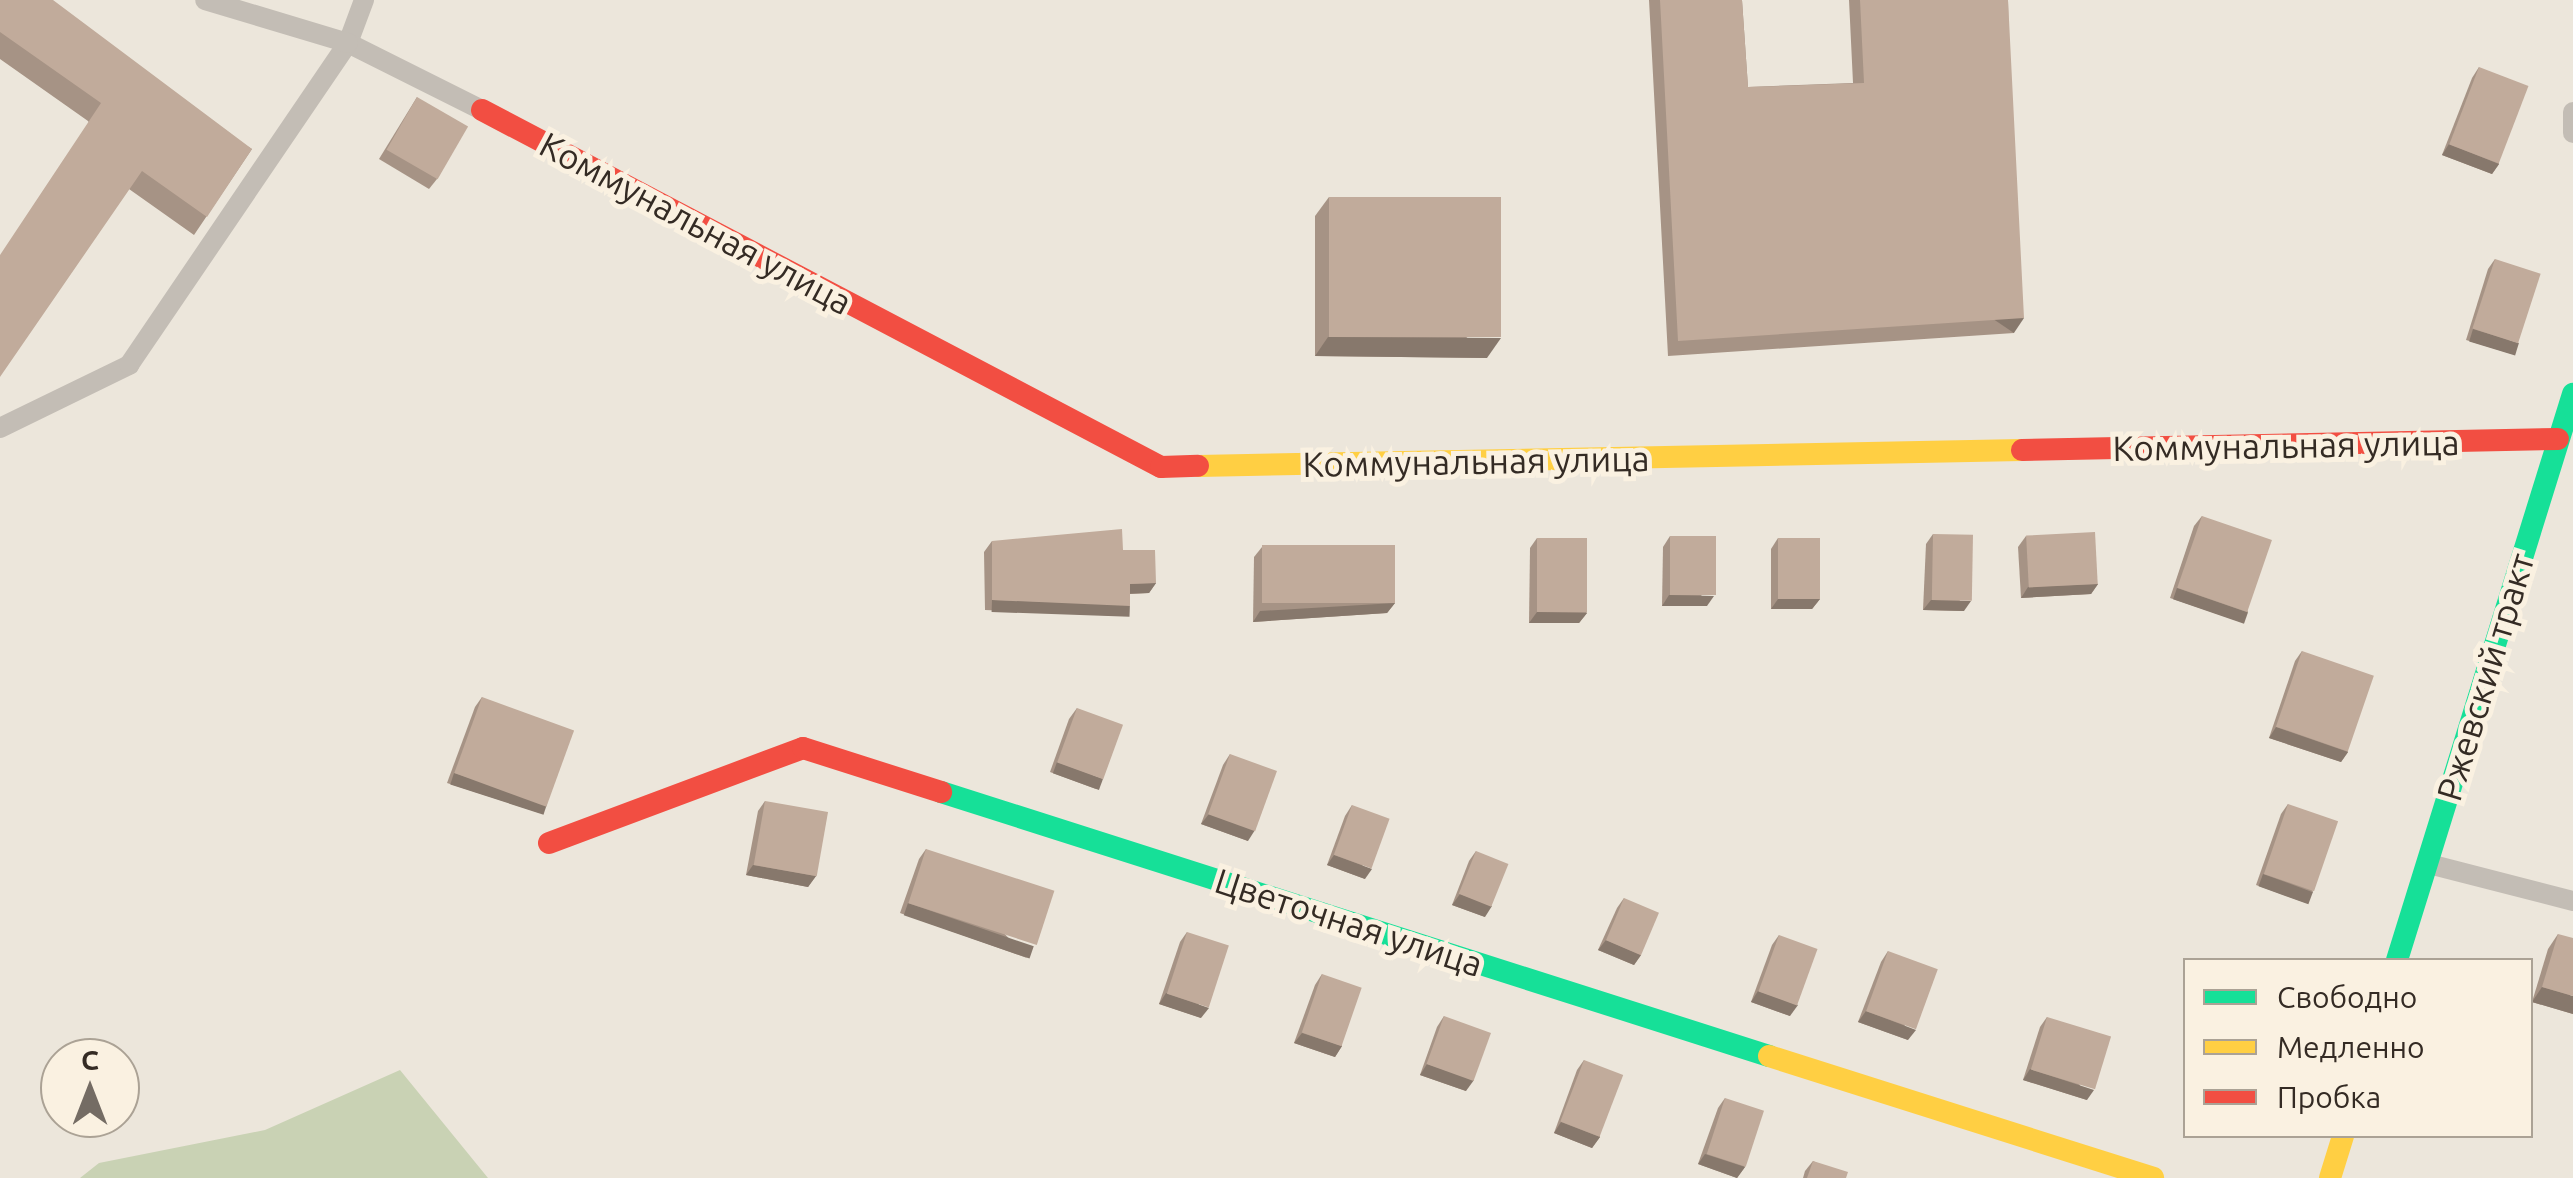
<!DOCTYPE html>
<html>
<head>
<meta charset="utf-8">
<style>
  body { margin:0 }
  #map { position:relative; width:2573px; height:1178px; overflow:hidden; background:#ece6db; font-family:Ubuntu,sans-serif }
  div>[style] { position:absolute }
  .green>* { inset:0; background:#c9d2b4 }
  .lane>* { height:20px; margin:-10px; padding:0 10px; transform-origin:10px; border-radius:10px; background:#c3bdb5 }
  .fast>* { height:22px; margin:-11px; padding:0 11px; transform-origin:11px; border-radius:11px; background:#16e098 }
  .slow>* { height:22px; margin:-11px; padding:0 11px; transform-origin:11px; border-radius:11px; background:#ffcf43 }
  .jam>* { height:22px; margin:-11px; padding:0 11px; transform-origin:11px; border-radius:11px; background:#f24e42 }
  .wall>* { inset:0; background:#a69385 }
  .shaded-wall>* { inset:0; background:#87786c; transform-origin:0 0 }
  .building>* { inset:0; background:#c1ab9b; transform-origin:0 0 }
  span { translate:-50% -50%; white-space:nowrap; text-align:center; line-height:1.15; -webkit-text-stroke:10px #faf1e1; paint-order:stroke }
  .street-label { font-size:35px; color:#342b24 }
  .legend { position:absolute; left:2183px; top:958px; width:350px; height:180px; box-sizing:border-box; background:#faf1e1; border:2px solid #aba295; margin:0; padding:12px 18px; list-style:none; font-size:30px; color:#342b24 }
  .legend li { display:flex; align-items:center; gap:20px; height:50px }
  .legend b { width:50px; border:2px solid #aba295 }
  .north { position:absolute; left:40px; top:1038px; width:100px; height:100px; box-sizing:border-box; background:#faf1e1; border:2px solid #aba295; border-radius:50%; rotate:0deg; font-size:28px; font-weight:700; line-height:40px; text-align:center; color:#342b24 }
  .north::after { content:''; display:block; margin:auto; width:35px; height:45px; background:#746c64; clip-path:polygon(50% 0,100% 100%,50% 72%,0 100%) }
</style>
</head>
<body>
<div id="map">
  <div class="green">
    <i style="clip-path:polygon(400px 1070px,488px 1178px,80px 1178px,99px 1163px,265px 1130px)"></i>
  </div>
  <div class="lane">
    <i style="left:364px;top:0;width:46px;rotate:110.4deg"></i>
    <i style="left:348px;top:43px;width:148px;rotate:26.6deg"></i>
    <i style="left:2573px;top:112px;width:21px;rotate:90deg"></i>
    <i style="left:0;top:428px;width:144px;rotate:-26deg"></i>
    <i style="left:129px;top:365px;width:389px;rotate:-55.8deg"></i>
    <i style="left:348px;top:43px;width:149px;rotate:-163.3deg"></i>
    <i style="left:2429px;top:864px;width:149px;rotate:14.4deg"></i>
  </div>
  <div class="fast">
    <i style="left:941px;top:792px;width:869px;rotate:17.68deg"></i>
    <i style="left:2397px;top:960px;width:593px;rotate:-72.73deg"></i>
  </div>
  <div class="slow">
    <i style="left:1198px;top:466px;width:824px;rotate:-1.11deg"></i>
    <i style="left:1769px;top:1056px;width:403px;rotate:17.6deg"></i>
    <i style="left:2330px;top:1178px;width:44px;rotate:-72.8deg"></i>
  </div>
  <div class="jam">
    <i style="left:482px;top:110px;width:767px;rotate:27.73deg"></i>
    <i style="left:1161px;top:467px;width:37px;rotate:-2deg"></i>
    <i style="left:2022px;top:450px;width:536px;rotate:-1.18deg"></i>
    <i style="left:549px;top:843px;width:271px;rotate:-20.5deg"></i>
    <i style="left:803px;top:748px;width:145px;rotate:17.7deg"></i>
  </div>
  <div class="wall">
    <i style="clip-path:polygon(0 0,252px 149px,194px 235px,129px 189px,88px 121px,0 59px)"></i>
    <i style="clip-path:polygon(1649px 0,1742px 0,1748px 87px,1853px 83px,1849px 0,2008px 0,2014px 333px,1668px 356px)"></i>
    <i style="clip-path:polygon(2479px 67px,2499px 164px,2492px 174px,2442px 155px,2472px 78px)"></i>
    <i style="clip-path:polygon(417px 97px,437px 179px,429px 189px,379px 159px)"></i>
    <i style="clip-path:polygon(1329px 197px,1487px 358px,1315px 356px,1315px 216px)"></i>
    <i style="clip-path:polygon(2495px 259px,2512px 354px,2466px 340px,2488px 269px)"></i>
    <i style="clip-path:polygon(2202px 516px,2248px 612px,2241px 622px,2170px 598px,2194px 526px)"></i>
    <i style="clip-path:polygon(1933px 534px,1964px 611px,1923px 610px,1926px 544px)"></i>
    <i style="clip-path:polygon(1670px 536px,1707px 606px,1662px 606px,1663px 547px)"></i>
    <i style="clip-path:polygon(2026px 536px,2098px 584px,2091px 594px,2021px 598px,2018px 547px)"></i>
    <i style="clip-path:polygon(1537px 538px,1587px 613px,1579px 623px,1529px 623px,1530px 548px)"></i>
    <i style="clip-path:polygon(1778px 538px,1820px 599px,1812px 609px,1771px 609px,1771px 549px)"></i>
    <i style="clip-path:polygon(992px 541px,1123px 550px,1156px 583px,1149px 593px,1130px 594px,1123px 616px,985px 610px,984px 552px)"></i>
    <i style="clip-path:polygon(1262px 547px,1395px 603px,1387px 613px,1253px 622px,1254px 557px)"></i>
    <i style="clip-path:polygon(2302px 651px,2348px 752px,2341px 762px,2269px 738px,2295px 661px)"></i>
    <i style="clip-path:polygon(482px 697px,540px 813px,447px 783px,475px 707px)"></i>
    <i style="clip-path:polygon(1077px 708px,1096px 789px,1050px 772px,1069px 719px)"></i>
    <i style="clip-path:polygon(1230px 754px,1248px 841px,1201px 824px,1223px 765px)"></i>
    <i style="clip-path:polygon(765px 801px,816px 876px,808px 887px,746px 875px,758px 811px)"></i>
    <i style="clip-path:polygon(2288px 804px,2313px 892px,2306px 903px,2256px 885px,2281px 814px)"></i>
    <i style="clip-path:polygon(1352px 805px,1365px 879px,1327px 865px,1345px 816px)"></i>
    <i style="clip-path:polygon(926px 849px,1027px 958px,900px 913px,919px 859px)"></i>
    <i style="clip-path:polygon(1476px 851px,1485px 917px,1452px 905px,1469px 861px)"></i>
    <i style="clip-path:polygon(1624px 898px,1641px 955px,1634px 965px,1598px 950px,1617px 908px)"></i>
    <i style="clip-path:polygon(1187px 932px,1201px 1018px,1159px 1004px,1180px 942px)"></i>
    <i style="clip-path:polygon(2558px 934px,2573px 1014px,2532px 1002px,2548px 949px)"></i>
    <i style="clip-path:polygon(1779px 935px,1790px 1016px,1751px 1002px,1772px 945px)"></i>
    <i style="clip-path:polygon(1888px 951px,1908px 1040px,1858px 1022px,1881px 962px)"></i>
    <i style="clip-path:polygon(1322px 974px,1342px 1046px,1335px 1057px,1294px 1043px,1315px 985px)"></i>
    <i style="clip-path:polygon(1444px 1016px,1466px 1091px,1420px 1075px,1437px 1027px)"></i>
    <i style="clip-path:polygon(2047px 1017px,2087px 1100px,2023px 1080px,2040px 1027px)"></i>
    <i style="clip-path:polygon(1584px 1060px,1600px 1137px,1592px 1148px,1554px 1133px,1577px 1070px)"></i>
    <i style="clip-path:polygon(1725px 1098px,1745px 1167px,1737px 1178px,1698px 1164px,1718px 1108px)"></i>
    <i style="clip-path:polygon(1813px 1161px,1846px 1178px,1803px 1178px,1805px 1171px)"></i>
  </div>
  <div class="shaded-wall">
    <i style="clip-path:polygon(2449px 144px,2499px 164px,2492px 174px,2442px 155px)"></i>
    <i style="left:2024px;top:318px;width:18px;height:347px;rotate:124deg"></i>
    <i style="left:2473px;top:329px;width:48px;height:13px;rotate:17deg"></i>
    <i style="clip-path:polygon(1328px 337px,1501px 338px,1487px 358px,1315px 356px)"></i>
    <i style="clip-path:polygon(1156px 583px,1149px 593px,1122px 594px,1130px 584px)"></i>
    <i style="clip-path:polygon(2098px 584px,2091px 594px,2021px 598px,2028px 587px)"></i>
    <i style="left:2177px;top:588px;width:75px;height:12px;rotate:19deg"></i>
    <i style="clip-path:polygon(1669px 595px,1714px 596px,1707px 606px,1662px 606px)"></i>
    <i style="clip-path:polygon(1778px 599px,1820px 599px,1812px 609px,1771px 609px)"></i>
    <i style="left:992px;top:600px;width:138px;height:12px;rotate:2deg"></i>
    <i style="clip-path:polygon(1931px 600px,1971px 601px,1964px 611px,1923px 610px)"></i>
    <i style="clip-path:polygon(1395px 603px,1387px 613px,1253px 622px,1260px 611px)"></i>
    <i style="clip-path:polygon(1537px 612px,1587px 613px,1579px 623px,1529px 623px)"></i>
    <i style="clip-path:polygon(2276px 727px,2348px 752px,2341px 762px,2269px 738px)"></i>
    <i style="left:1057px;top:762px;width:49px;height:12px;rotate:20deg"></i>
    <i style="left:454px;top:773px;width:98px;height:12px;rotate:18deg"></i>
    <i style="clip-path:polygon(1209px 814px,1255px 830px,1248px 841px,1201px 824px)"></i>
    <i style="clip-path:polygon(1334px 855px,1372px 869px,1365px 879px,1327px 865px)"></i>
    <i style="clip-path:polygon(753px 865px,816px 876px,808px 887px,746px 875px)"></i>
    <i style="left:2263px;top:874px;width:53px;height:13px;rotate:20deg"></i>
    <i style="clip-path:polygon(1460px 894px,1492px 906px,1485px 917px,1452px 905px)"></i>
    <i style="left:908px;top:903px;width:133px;height:13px;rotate:19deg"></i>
    <i style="clip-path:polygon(1606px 940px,1641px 955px,1634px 965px,1598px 950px)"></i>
    <i style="clip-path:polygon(2542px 987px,2573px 996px,2573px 1014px,2532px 1002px)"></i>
    <i style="clip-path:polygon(1758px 991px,1798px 1005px,1790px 1016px,1751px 1002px)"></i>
    <i style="clip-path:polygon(1166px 993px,1209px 1008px,1201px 1018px,1159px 1004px)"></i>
    <i style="clip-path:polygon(1866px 1011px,1916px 1030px,1908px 1040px,1858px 1022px)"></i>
    <i style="clip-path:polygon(1302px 1033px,1342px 1046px,1335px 1057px,1294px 1043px)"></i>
    <i style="clip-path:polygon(1427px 1064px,1474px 1080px,1466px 1091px,1420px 1075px)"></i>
    <i style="clip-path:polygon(2030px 1069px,2094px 1090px,2087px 1100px,2023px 1080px)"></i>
    <i style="clip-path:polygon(1561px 1122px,1600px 1137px,1592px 1148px,1554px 1133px)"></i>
    <i style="clip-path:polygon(1705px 1154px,1745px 1167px,1737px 1178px,1698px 1164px)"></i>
  </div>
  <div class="building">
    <i style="clip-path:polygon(0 0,53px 0,252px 149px,207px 217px,142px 171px,0 377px,0 255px,101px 103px,0 32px)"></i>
    <i style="clip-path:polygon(1660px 0,1742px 0,1748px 87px,1864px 83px,1860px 0,2008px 0,2024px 318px,1678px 341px)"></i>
    <i style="left:2479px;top:67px;width:53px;height:83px;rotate:21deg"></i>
    <i style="left:417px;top:97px;width:59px;height:61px;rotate:30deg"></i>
    <i style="left:1329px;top:197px;width:172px;height:140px"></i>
    <i style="left:2495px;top:259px;width:48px;height:73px;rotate:18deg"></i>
    <i style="left:2202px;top:516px;width:74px;height:76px;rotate:19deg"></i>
    <i style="clip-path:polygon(1122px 529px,1123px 550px,1155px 550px,1156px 583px,1130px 584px,1130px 606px,992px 600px,992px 541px)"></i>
    <i style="left:2095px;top:532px;width:52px;height:69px;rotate:87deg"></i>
    <i style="left:1933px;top:534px;width:40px;height:66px;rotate:1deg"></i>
    <i style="left:1670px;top:536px;width:46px;height:59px"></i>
    <i style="left:1537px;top:538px;width:50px;height:74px"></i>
    <i style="left:1778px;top:538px;width:42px;height:61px"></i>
    <i style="left:1395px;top:545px;width:58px;height:133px;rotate:90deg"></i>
    <i style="left:2302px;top:651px;width:76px;height:80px;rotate:19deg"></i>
    <i style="left:482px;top:697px;width:98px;height:81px;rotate:20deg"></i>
    <i style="left:1077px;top:708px;width:49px;height:58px;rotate:20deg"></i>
    <i style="left:1230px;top:754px;width:50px;height:64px;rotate:20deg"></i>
    <i style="left:765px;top:801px;width:64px;height:65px;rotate:10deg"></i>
    <i style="left:2288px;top:804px;width:53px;height:74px;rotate:19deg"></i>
    <i style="left:1352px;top:805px;width:40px;height:53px;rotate:20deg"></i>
    <i style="left:926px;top:849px;width:135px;height:57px;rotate:18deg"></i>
    <i style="left:1476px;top:851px;width:35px;height:46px;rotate:22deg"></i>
    <i style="left:1624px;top:898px;width:38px;height:46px;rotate:23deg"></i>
    <i style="left:1187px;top:932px;width:44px;height:65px;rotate:18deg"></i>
    <i style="clip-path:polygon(2558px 934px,2573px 938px,2573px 996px,2542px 987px)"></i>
    <i style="left:1779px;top:935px;width:41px;height:60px;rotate:20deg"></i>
    <i style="left:1888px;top:951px;width:53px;height:64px;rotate:20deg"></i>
    <i style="left:1322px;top:974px;width:42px;height:62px;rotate:19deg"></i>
    <i style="left:1444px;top:1016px;width:50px;height:51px;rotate:20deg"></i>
    <i style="left:2047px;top:1017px;width:67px;height:55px;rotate:17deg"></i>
    <i style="left:1584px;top:1060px;width:42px;height:66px;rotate:21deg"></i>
    <i style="left:1725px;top:1098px;width:41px;height:59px;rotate:18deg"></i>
    <i style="clip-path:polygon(1813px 1161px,1848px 1172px,1846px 1178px,1807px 1178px)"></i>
  </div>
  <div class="street-label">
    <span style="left:696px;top:223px;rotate:28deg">Коммунальная улица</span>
    <span style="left:2286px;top:445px;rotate:-1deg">Коммунальная улица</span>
    <span style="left:1476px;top:461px;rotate:-1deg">Коммунальная улица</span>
    <span style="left:2485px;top:677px;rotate:-73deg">Ржевский тракт</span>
    <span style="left:1349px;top:922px;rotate:18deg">Цветочная улица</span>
  </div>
  <ul class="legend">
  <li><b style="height:12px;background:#16e098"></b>Свободно</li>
  <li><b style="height:12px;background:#ffcf43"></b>Медленно</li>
  <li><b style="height:12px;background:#f24e42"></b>Пробка</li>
  </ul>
  <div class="north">С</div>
</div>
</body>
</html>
